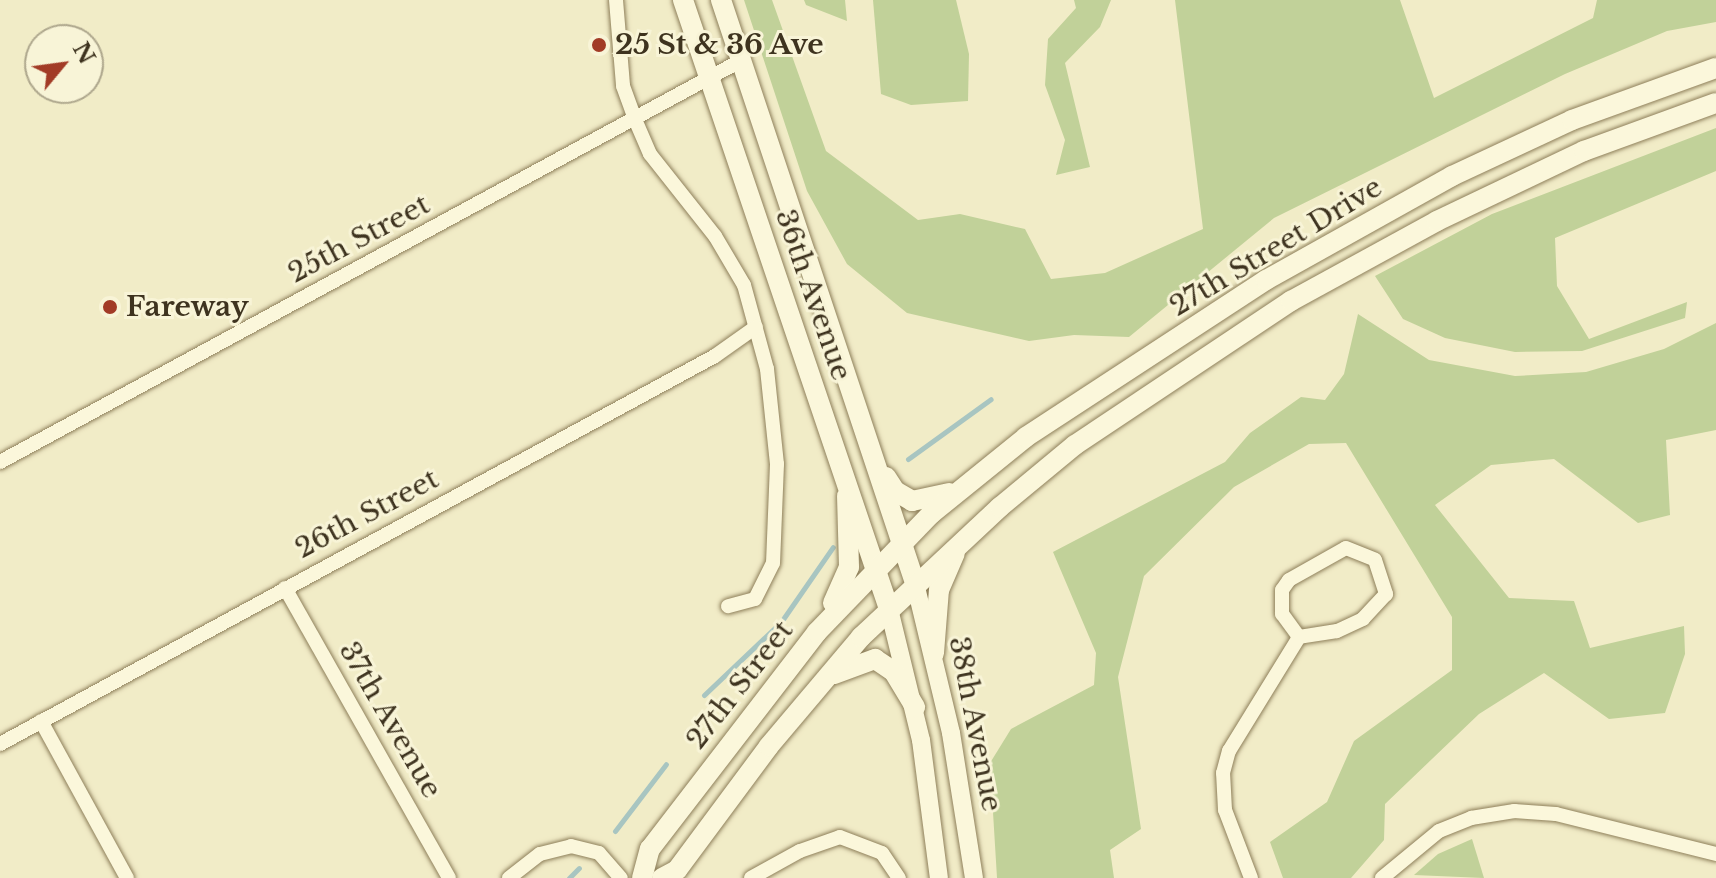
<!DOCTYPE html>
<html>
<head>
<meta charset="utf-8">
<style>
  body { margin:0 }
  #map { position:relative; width:1716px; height:878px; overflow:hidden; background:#f1ecc7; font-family:"Libre Baskerville",serif }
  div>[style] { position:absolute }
  .green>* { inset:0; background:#c1d199 }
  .stream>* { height:5px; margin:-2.5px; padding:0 2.5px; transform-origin:2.5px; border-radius:2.5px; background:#a8c5c1 }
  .roads { filter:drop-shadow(0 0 2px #8e7f5a) drop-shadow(0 0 2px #8e7f5a) }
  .minor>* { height:14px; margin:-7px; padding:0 7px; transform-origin:7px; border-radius:7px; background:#fbf7db }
  .tertiary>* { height:18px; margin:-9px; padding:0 9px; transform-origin:9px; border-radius:9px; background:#fbf7db }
  .secondary>* { height:20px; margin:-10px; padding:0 10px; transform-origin:10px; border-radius:10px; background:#fbf7db }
  .dots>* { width:22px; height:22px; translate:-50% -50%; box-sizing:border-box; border:4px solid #f8f4d7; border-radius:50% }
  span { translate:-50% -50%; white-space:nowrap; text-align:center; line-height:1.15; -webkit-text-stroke:6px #f8f4d7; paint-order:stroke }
  .poi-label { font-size:28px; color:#3e331f; font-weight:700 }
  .left { translate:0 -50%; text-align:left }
  .street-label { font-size:28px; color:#3e331f }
  .north { position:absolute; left:24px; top:24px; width:80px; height:80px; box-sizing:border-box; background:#f8f4d7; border:2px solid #aea78d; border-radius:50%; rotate:61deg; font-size:22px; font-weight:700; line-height:32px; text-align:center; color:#3e331f }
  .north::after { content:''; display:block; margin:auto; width:28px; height:36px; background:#a23b26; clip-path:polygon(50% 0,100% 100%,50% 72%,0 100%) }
</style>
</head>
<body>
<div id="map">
  <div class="green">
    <i style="clip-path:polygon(744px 0,772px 0,826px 151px,918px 220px,960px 214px,1025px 229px,1051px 279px,1105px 273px,1203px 229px,1175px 0,1400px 0,1434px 98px,1593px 18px,1597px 0,1716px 0,1716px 22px,1667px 31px,1565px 74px,1274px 218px,1129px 337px,1074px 335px,1029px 341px,907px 313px,847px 264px,807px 191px)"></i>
    <i style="clip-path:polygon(804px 0,845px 0,847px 21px,806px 5px)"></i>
    <i style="clip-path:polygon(873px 0,956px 0,969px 54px,968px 101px,911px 105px,881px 94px)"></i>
    <i style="clip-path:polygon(1074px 0,1111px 0,1100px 27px,1065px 63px,1090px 167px,1056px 175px,1065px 140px,1045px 85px,1048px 39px,1076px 8px)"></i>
    <i style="clip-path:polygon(1716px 128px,1716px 171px,1555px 238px,1557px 286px,1589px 339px,1687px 302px,1685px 318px,1582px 351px,1515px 352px,1445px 338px,1403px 319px,1375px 276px,1492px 214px)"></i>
    <i style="clip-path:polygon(1358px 314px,1429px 360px,1515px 376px,1586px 372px,1664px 349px,1716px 323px,1716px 430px,1666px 440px,1670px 515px,1638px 523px,1554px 459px,1491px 465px,1435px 505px,1509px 598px,1574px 601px,1590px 648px,1684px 626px,1685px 654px,1665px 713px,1609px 719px,1544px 673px,1479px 714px,1385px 804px,1384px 840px,1351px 878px,1283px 878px,1270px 842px,1327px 802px,1354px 741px,1452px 670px,1452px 617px,1346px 443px,1309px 444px,1234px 487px,1144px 576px,1118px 677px,1141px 829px,1110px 850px,1114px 878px,997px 878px,990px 763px,1011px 729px,1094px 685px,1096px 653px,1053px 552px,1225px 462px,1250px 433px,1301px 397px,1325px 400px,1344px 374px)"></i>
    <i style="clip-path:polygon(1472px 839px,1484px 878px,1414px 875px,1438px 854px)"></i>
  </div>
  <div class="stream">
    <i style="left:908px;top:459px;width:102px;rotate:-35.9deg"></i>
    <i style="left:704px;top:695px;width:106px;rotate:-43.5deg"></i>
    <i style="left:781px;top:622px;width:91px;rotate:-55.3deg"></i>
    <i style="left:615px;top:831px;width:84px;rotate:-52.7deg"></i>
    <i style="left:569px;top:878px;width:14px;rotate:-45deg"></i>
  </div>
  <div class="roads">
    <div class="minor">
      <i style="left:616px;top:0;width:86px;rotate:85.3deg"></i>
      <i style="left:623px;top:86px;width:33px;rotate:70deg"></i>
      <i style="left:634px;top:117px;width:40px;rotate:66.6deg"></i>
      <i style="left:650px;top:154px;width:105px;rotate:51.6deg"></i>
      <i style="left:715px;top:236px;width:57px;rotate:59.4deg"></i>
      <i style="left:744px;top:285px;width:87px;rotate:74.7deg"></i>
      <i style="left:767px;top:369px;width:96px;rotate:84deg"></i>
      <i style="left:777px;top:464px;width:99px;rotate:92.3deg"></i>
      <i style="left:773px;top:563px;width:40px;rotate:116.6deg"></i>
      <i style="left:755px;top:599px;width:28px;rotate:165deg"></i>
      <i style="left:0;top:462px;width:844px;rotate:-28.45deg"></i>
      <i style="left:1346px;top:548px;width:31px;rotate:22deg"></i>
      <i style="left:1375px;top:560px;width:36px;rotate:72deg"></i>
      <i style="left:1386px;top:594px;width:34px;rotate:133deg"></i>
      <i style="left:1363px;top:619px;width:29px;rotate:155deg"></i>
      <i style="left:1337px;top:631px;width:38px;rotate:171deg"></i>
      <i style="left:1299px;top:637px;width:29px;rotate:-126deg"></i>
      <i style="left:1282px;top:614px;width:24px;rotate:-90deg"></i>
      <i style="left:1282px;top:590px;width:12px;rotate:-55deg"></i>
      <i style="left:1289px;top:580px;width:65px;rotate:-29.3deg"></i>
      <i style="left:285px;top:588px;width:333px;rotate:60.5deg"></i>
      <i style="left:41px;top:721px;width:179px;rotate:61.3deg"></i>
      <i style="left:0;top:744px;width:813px;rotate:-28.49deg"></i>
      <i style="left:715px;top:356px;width:50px;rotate:-35.3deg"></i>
      <i style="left:509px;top:878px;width:39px;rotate:-38deg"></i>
      <i style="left:540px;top:854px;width:32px;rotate:-14deg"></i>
      <i style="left:571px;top:846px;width:29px;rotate:14deg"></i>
      <i style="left:599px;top:853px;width:33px;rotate:49deg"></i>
      <i style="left:751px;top:878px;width:56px;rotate:-28.9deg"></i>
      <i style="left:800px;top:851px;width:42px;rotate:-19.3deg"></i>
      <i style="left:840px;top:837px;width:45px;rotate:20.9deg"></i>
      <i style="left:882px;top:853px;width:30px;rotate:56deg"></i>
      <i style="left:1251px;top:878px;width:73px;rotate:-110.9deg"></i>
      <i style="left:1225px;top:810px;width:37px;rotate:-93deg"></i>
      <i style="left:1223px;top:773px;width:23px;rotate:-75deg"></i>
      <i style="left:1229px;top:751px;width:134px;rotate:-58.4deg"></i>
      <i style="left:1382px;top:878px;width:74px;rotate:-39.5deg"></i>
      <i style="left:1439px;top:831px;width:35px;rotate:-22deg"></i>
      <i style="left:1471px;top:818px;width:44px;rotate:-9.2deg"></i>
      <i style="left:1514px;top:811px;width:42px;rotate:4.1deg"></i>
      <i style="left:1556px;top:814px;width:165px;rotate:14deg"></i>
    </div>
    <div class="tertiary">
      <i style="left:915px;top:583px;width:154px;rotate:76.5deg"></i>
      <i style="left:951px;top:733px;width:147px;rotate:81deg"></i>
      <i style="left:889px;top:609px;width:135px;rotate:76.3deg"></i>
      <i style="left:921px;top:740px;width:139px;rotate:82.6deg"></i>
    </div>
    <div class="secondary">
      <i style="left:683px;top:0;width:643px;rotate:71.31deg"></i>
      <i style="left:721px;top:0;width:614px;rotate:71.59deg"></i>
      <i style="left:886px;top:477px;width:17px;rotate:57deg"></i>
      <i style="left:895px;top:491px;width:20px;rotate:30deg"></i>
      <i style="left:912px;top:501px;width:38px;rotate:-12deg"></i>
      <i style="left:833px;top:603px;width:39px;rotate:-66deg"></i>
      <i style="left:849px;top:567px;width:71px;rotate:-91.6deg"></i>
      <i style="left:934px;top:653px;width:63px;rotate:-85.5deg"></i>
      <i style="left:939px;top:590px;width:40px;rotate:-66.6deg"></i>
      <i style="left:834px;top:674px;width:44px;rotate:-20.1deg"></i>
      <i style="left:875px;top:659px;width:23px;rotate:34deg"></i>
      <i style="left:894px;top:672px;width:41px;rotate:59deg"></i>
      <i style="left:642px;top:878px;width:30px;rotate:-75deg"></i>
      <i style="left:650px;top:849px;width:274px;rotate:-52.4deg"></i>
      <i style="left:817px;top:632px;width:164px;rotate:-46deg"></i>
      <i style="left:931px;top:514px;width:122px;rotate:-39deg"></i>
      <i style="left:1026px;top:437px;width:287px;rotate:-33.2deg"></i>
      <i style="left:1266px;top:280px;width:213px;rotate:-29.2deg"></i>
      <i style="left:1452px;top:176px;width:132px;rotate:-25deg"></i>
      <i style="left:1572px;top:120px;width:153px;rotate:-19.9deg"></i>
      <i style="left:662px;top:878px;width:17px;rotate:-28deg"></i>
      <i style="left:677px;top:870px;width:154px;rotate:-53.4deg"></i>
      <i style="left:769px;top:746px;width:143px;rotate:-49.8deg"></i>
      <i style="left:861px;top:637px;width:190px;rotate:-43.1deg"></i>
      <i style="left:1000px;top:507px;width:97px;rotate:-39.6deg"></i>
      <i style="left:1075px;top:445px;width:260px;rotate:-33.7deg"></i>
      <i style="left:1291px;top:301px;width:166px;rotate:-28.7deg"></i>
      <i style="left:1437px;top:221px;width:163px;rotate:-25.5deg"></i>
      <i style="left:1584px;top:151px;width:140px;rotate:-20deg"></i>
    </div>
  </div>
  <div class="dots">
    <i style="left:599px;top:45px;background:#a23b26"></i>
    <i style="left:110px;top:307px;background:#a23b26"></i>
  </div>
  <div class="poi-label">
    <span class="left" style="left:615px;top:45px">25 St &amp; 36 Ave</span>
    <span class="left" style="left:126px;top:307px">Fareway</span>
  </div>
  <div class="street-label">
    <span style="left:359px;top:239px;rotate:-28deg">25th Street</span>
    <span style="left:1276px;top:247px;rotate:-31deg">27th Street Drive</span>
    <span style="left:813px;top:295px;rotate:71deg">36th Avenue</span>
    <span style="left:367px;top:514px;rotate:-28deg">26th Street</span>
    <span style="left:740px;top:685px;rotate:-52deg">27th Street</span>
    <span style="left:390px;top:720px;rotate:60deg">37th Avenue</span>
    <span style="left:975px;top:724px;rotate:79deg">38th Avenue</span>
  </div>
  <div class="north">N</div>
</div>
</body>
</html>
